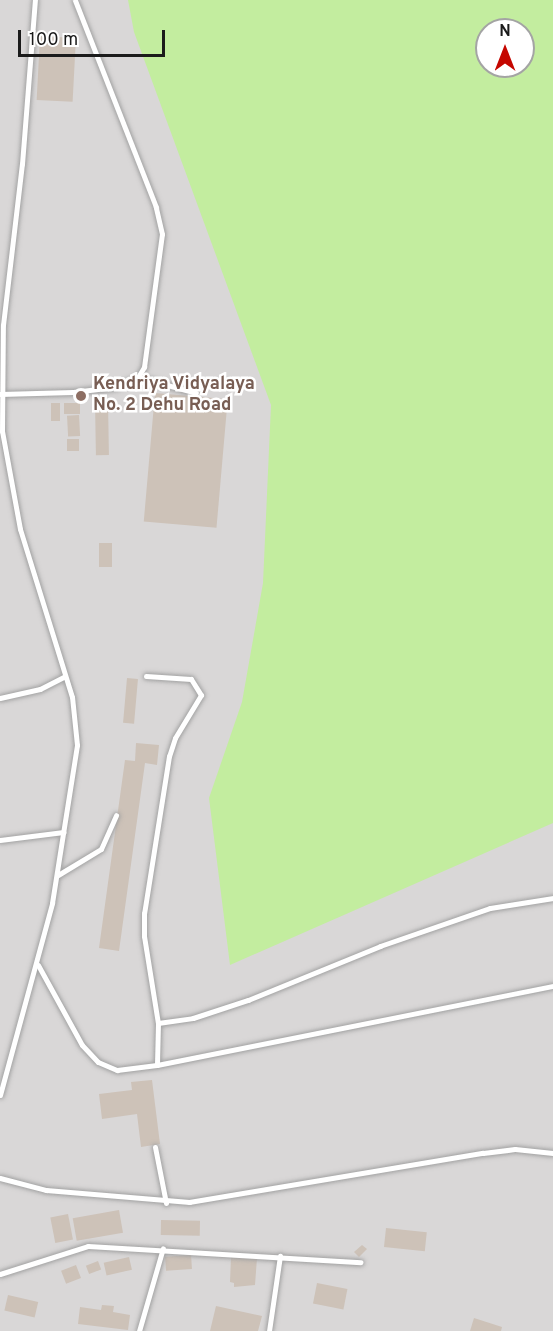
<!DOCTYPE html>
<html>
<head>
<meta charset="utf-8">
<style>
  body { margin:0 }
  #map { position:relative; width:553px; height:1331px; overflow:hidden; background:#ede9df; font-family:Overpass,sans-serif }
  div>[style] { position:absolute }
  .residential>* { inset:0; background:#d9d7d7 }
  .grass>* { inset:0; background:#c3ed9f }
  .building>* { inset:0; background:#cdc2b8; transform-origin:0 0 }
  .roads { filter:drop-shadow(0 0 2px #a2a2a2) drop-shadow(0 0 2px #a2a2a2) }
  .service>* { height:5px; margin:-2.5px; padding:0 2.5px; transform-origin:2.5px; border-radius:2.5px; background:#fff }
  .dots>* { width:16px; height:16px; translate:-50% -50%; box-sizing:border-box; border:3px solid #fff; border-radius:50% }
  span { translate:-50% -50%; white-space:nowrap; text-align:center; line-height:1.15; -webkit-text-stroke:5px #fff; paint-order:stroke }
  .education-label { font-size:18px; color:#785e54; font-weight:700 }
  .left { translate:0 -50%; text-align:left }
  .north { position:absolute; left:475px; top:18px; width:60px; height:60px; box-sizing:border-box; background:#fff; border:2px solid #a4a4a4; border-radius:50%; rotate:0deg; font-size:16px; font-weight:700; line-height:24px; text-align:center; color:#1b1b1b }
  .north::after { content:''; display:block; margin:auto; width:21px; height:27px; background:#c50600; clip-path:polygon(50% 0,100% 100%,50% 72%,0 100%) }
  .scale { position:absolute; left:18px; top:30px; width:147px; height:27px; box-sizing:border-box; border:3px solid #1b1b1b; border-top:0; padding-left:8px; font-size:18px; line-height:21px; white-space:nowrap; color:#1b1b1b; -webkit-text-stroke:4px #fff; paint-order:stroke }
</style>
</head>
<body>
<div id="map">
  <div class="residential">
    <i style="clip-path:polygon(evenodd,0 0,553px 0,553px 1331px,0 1331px,0 0,487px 30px,523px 30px,523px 66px,487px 66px,487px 30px)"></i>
  </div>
  <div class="grass">
    <i style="clip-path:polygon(evenodd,128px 0,553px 0,553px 823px,230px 965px,209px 798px,242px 702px,263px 583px,271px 405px,134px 32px,128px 0,487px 30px,523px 30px,523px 66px,487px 66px,487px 30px)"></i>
  </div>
  <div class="building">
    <i style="left:40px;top:36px;width:36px;height:64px;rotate:3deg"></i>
    <i style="left:155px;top:393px;width:73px;height:129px;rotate:5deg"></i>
    <i style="left:108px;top:402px;width:53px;height:13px;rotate:89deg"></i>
    <i style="left:51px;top:403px;width:9px;height:18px"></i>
    <i style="left:64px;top:403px;width:16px;height:11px"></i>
    <i style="left:79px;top:415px;width:21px;height:12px;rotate:87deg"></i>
    <i style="left:67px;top:439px;width:12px;height:12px"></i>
    <i style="left:99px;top:543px;width:13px;height:24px"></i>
    <i style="left:127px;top:678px;width:11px;height:45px;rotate:5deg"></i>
    <i style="clip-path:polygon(136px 743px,159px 745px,157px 765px,145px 763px,119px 951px,99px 948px,125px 760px,135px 761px)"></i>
    <i style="clip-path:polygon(152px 1080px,160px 1144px,141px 1147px,137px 1114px,102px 1119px,99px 1094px,132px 1090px,131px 1082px)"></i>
    <i style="left:119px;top:1210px;width:23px;height:47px;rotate:80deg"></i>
    <i style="left:68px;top:1214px;width:26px;height:18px;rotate:79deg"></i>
    <i style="left:161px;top:1220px;width:39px;height:15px;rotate:1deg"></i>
    <i style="left:386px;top:1228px;width:41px;height:19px;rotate:6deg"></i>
    <i style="clip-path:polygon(362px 1245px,367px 1249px,359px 1257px,354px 1252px)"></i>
    <i style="left:191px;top:1255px;width:14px;height:26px;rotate:86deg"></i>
    <i style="left:129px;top:1257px;width:13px;height:26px;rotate:77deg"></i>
    <i style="clip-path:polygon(231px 1257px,257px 1258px,255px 1285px,234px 1287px,234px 1283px,230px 1282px)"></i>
    <i style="left:98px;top:1261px;width:9px;height:13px;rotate:69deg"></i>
    <i style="left:76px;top:1265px;width:14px;height:16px;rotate:69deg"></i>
    <i style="left:317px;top:1283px;width:31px;height:21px;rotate:11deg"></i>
    <i style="left:8px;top:1295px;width:31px;height:16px;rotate:13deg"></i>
    <i style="clip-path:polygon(102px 1305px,114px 1306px,113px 1312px,130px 1315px,128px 1330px,78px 1324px,80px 1307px,101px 1310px)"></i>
    <i style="clip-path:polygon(216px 1306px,262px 1316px,258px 1331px,210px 1331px)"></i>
    <i style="clip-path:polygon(474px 1318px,502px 1327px,501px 1331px,470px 1331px)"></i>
  </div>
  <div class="roads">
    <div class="service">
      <i style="left:138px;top:377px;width:60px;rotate:15.4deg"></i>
      <i style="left:0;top:394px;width:73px;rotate:-1.6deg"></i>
      <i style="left:73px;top:392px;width:42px;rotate:-6.8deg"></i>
      <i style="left:115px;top:387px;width:25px;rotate:-23deg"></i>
      <i style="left:138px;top:377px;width:12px;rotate:-59deg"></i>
      <i style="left:144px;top:367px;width:134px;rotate:-82.3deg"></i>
      <i style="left:162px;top:234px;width:28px;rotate:-103deg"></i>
      <i style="left:156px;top:207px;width:222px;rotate:-111.4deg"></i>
      <i style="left:146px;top:676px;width:45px;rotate:3.8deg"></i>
      <i style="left:191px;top:679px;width:19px;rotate:58deg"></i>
      <i style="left:201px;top:695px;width:50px;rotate:121.2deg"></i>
      <i style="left:175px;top:738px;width:19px;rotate:108deg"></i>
      <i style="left:169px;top:756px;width:159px;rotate:99deg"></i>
      <i style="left:144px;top:913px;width:23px;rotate:90deg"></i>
      <i style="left:144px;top:936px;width:88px;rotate:80.9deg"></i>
      <i style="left:158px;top:1023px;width:42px;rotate:91.4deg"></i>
      <i style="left:0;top:698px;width:41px;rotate:-12.7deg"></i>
      <i style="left:40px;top:689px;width:28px;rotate:-27deg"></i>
      <i style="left:0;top:840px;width:64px;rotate:-7.1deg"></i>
      <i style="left:58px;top:875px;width:50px;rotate:-31.2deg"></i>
      <i style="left:101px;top:849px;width:37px;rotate:-66deg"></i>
      <i style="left:38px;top:965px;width:91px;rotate:61.2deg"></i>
      <i style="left:82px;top:1045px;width:23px;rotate:47deg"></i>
      <i style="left:98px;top:1062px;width:21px;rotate:23deg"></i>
      <i style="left:117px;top:1070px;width:40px;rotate:-7.1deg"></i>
      <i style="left:157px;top:1065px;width:404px;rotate:-11.3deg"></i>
      <i style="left:158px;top:1023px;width:35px;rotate:-8deg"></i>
      <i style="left:193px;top:1018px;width:58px;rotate:-18.1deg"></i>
      <i style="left:248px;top:1000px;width:143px;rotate:-22.2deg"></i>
      <i style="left:380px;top:946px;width:116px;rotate:-19.1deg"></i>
      <i style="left:490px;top:908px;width:64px;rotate:-9deg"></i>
      <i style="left:0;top:1095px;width:199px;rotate:-74.8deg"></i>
      <i style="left:52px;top:903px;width:160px;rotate:-81deg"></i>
      <i style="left:77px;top:745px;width:48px;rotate:-95.9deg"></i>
      <i style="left:72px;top:697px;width:176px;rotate:-107.2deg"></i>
      <i style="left:20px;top:529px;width:100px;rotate:-100.4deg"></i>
      <i style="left:2px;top:431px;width:106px;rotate:-89.5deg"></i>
      <i style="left:3px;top:325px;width:162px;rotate:-83.3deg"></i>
      <i style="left:22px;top:164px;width:165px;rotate:-85.5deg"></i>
      <i style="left:155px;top:1147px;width:57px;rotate:78.9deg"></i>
      <i style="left:0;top:1178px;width:48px;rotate:14.6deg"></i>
      <i style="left:46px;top:1190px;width:144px;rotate:4.8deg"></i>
      <i style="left:189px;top:1202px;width:298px;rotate:-9.5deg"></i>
      <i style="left:483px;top:1153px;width:32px;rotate:-7deg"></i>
      <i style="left:515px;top:1149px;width:38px;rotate:6deg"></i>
      <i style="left:0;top:1274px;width:92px;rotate:-17.7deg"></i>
      <i style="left:88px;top:1246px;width:273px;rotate:3.4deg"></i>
      <i style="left:139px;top:1331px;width:86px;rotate:-73.9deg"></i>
      <i style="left:269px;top:1331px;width:76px;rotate:-81.7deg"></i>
    </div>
  </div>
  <div class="dots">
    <i style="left:81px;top:396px;background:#8d6e63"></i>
  </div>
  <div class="education-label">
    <span class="left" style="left:93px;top:396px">Kendriya Vidyalaya<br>No. 2 Dehu Road</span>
  </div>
  <div class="north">N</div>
  <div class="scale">100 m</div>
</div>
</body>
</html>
